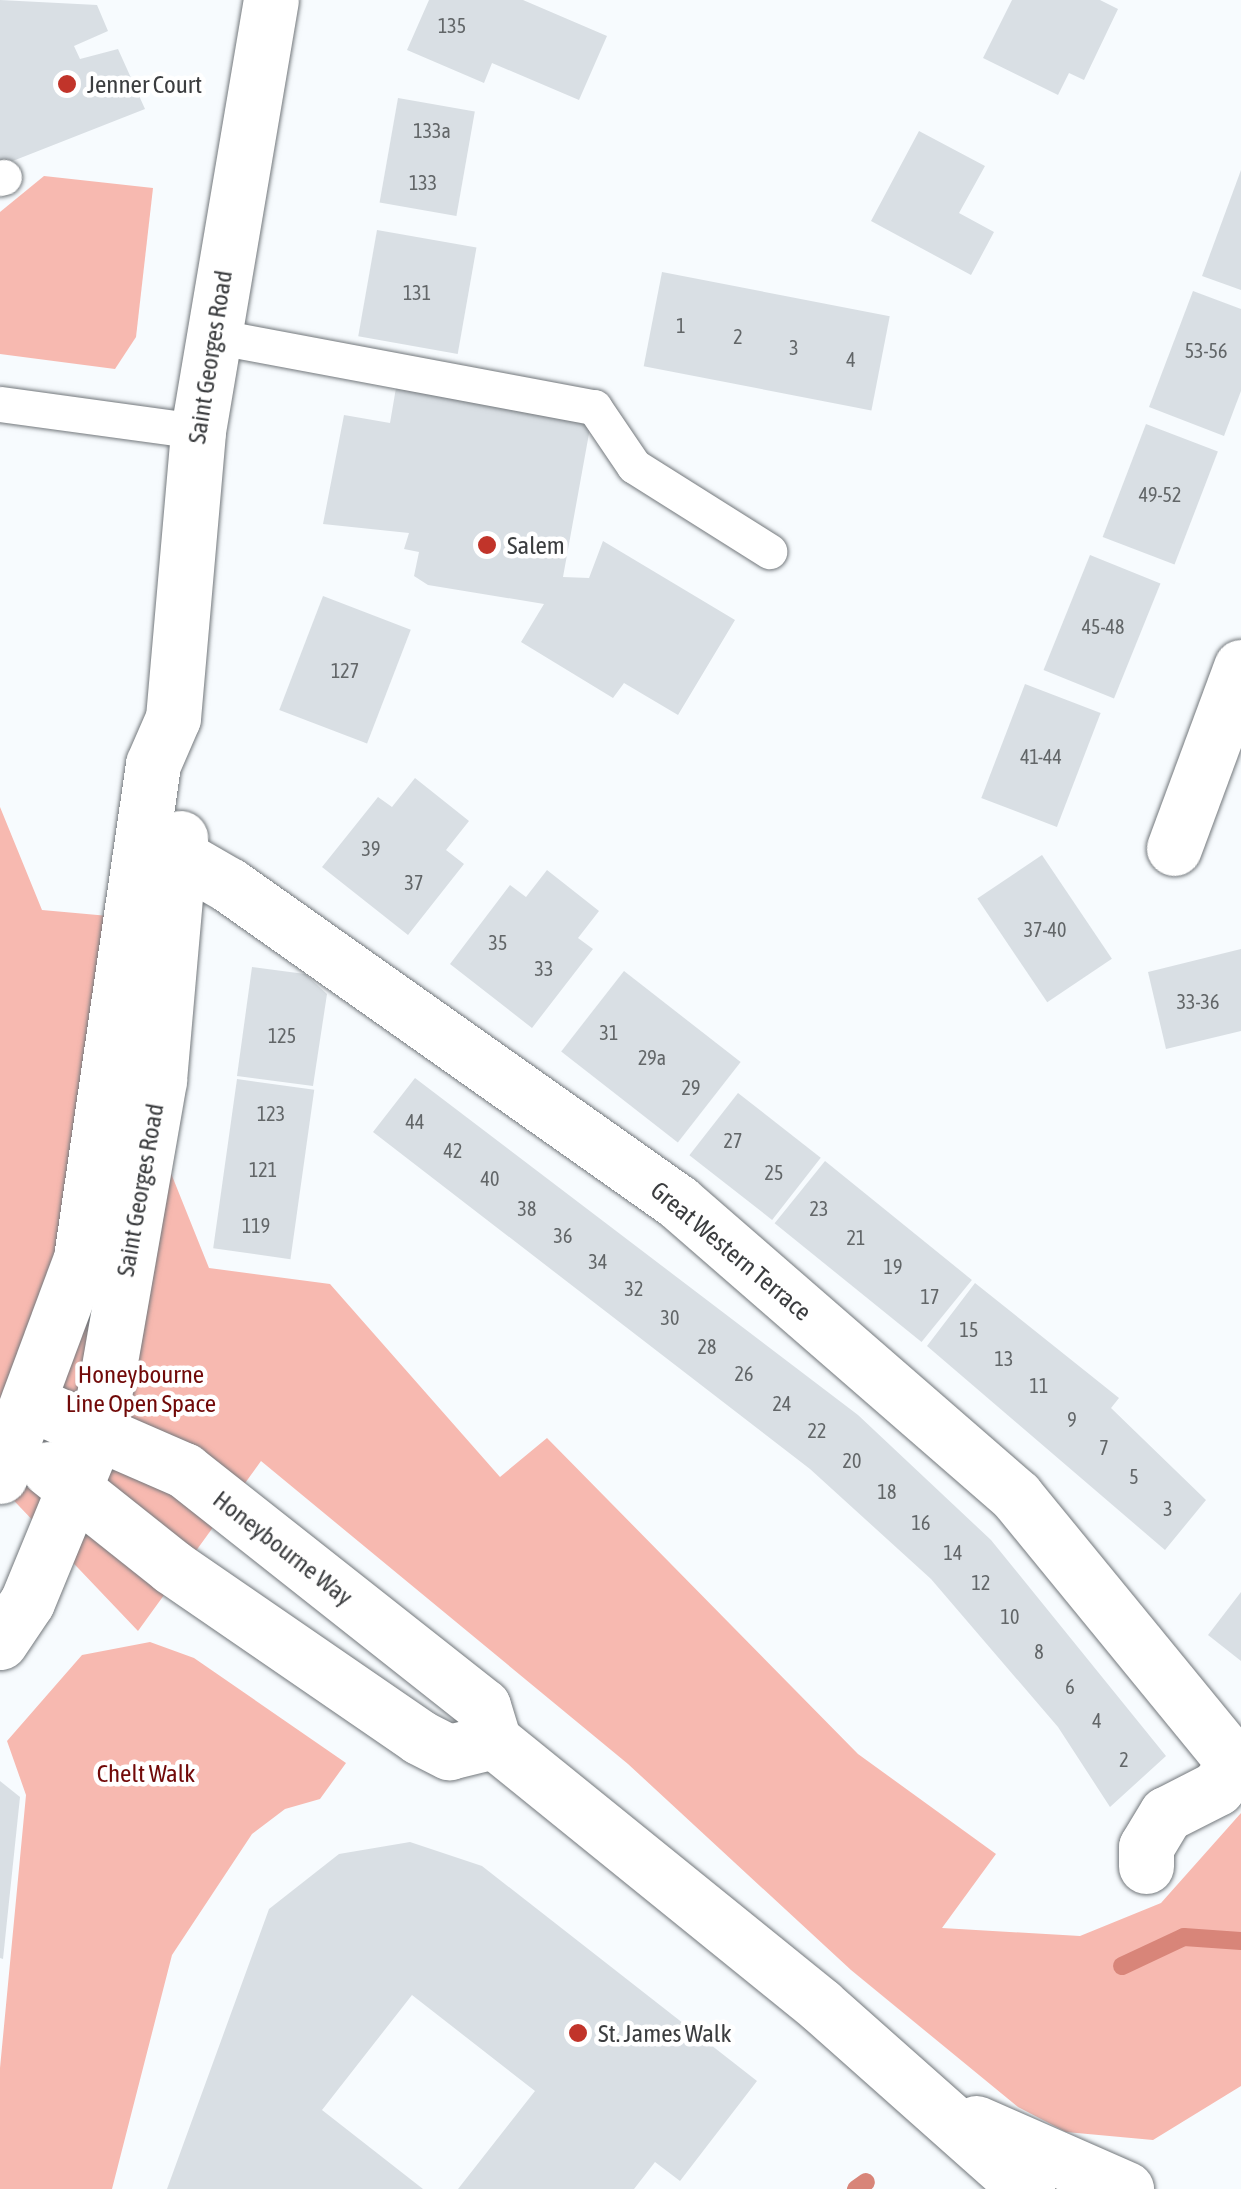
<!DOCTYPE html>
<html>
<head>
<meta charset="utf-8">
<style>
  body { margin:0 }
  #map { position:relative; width:1241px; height:2189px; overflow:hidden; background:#f7fbfe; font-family:"Asap Condensed",sans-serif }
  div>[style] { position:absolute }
  .green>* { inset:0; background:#f7b9b0 }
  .stream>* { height:18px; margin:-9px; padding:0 9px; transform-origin:9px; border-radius:9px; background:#d88579 }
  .building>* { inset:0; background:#d9dfe4; transform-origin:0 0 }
  .roads { filter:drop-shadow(0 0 2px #73787c) drop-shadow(0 0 2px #73787c) }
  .lane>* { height:35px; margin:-17.5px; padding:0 17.5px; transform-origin:17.5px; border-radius:17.5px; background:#fff }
  .street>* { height:55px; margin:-27.5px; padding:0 27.5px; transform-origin:27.5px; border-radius:27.5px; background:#fff }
  .secondary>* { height:55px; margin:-27.5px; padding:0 27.5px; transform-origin:27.5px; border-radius:27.5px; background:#fff }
  .dots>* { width:28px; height:28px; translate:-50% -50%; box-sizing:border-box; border:5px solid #fff; border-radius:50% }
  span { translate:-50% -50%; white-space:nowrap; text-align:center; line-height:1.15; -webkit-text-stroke:9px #fff; paint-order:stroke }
  .number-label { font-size:20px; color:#626668 }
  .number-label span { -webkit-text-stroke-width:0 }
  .poi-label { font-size:25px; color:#3b3d3f }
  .left { translate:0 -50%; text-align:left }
  .street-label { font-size:25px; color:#3b3d3f }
  .park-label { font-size:25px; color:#710908 }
</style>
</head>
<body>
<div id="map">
  <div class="green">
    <i style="clip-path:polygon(44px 176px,153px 188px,136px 337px,115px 369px,0 354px,0 212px)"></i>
    <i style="clip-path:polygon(0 807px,42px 910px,142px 919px,128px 1066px,209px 1268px,330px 1284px,500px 1477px,547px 1438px,858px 1754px,996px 1854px,942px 1928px,1080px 1936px,1161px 1903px,1241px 1813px,1241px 2086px,1153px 2140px,1066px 2132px,1018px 2107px,851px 1970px,628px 1764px,261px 1461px,138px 1631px,0 1486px)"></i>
    <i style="clip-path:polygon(150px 1642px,194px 1658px,346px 1763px,320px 1799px,285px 1809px,252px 1834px,172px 1955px,112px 2189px,0 2189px,0 2068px,26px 1795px,7px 1741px,82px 1655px)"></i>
  </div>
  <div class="stream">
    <i style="left:1122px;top:1966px;width:68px;rotate:-25.1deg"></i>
    <i style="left:1184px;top:1937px;width:57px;rotate:4deg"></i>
    <i style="left:856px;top:2189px;width:12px;rotate:-35deg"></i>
  </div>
  <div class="building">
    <i style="clip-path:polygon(0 0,97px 5px,108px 31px,74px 46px,80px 59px,118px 49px,145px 109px,0 166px)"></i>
    <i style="clip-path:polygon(429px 0,523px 0,607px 36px,579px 100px,492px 63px,484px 83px,407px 50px)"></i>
    <i style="clip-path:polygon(1012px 0,1100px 0,1118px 9px,1084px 80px,1069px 73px,1058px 95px,983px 58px)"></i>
    <i style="left:398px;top:98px;width:78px;height:106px;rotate:10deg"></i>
    <i style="clip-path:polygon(919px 131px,985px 166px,959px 213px,994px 232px,971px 275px,871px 221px)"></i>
    <i style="clip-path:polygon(1241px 170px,1241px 290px,1202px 276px)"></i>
    <i style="left:377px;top:230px;width:101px;height:108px;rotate:10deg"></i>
    <i style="left:662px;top:272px;width:232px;height:96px;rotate:11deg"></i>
    <i style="clip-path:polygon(1193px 291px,1241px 309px,1241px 391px,1224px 436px,1149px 407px)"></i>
    <i style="clip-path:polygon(397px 382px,592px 417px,563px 577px,589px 578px,603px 541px,735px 620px,678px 715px,624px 683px,613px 698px,521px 642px,544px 604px,428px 585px,414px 576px,419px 552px,404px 549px,409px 533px,323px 524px,344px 415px,390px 423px)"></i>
    <i style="left:1146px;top:424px;width:77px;height:121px;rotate:21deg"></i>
    <i style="left:1090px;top:555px;width:76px;height:124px;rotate:22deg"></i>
    <i style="left:323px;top:596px;width:94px;height:122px;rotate:21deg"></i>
    <i style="left:1025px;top:684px;width:81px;height:122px;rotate:21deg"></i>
    <i style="clip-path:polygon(415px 778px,469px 821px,446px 850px,464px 864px,408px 935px,322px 867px,378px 797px,392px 807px)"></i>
    <i style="left:1042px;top:855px;width:125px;height:78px;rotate:56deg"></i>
    <i style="clip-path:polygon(547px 870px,599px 911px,578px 938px,593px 949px,532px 1028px,450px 964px,510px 885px,526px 897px)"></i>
    <i style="clip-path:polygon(1241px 949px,1241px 1031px,1166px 1049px,1148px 972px)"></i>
    <i style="clip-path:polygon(252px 967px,305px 974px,327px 994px,313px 1086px,237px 1076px)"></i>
    <i style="left:624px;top:971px;width:148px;height:102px;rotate:38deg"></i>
    <i style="clip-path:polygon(415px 1078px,858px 1415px,991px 1540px,1166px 1756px,1110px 1807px,1058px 1727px,931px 1579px,810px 1469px,373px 1132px)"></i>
    <i style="left:237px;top:1079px;width:78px;height:171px;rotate:8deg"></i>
    <i style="left:738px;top:1093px;width:105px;height:79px;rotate:38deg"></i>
    <i style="left:825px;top:1161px;width:189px;height:80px;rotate:39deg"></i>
    <i style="clip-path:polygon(975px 1283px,1119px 1398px,1111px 1408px,1206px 1500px,1165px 1550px,927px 1346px)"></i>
    <i style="clip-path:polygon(1241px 1592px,1241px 1661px,1208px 1635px)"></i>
    <i style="clip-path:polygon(0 1781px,20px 1797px,3px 1959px,0 1958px)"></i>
    <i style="clip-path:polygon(410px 1842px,482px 1866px,757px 2081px,680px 2181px,655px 2162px,634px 2189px,458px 2189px,535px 2091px,412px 1995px,322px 2110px,423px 2189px,167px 2189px,269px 1909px,339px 1854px)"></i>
  </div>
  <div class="roads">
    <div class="lane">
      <i style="left:0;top:178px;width:4px;rotate:-14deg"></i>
      <i style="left:213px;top:336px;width:388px;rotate:10.6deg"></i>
      <i style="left:594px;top:407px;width:71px;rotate:55.9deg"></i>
      <i style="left:634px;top:466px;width:160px;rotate:32.2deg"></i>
      <i style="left:0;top:404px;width:200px;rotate:7.8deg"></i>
    </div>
    <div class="street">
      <i style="left:144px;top:836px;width:98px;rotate:30deg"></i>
      <i style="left:229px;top:885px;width:550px;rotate:35.22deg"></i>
      <i style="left:678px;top:1202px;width:448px;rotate:41deg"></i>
      <i style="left:1016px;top:1496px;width:344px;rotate:50.7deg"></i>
      <i style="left:1174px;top:848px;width:193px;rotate:-69.7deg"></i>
      <i style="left:1146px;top:1866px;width:19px;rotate:-90deg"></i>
      <i style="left:1146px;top:1847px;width:39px;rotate:-59deg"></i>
      <i style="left:1166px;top:1814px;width:57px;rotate:-27deg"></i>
      <i style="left:1217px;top:1788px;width:41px;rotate:-54deg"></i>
    </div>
    <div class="secondary">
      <i style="left:32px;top:1404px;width:166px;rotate:23.5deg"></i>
      <i style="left:184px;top:1470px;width:381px;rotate:38.3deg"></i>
      <i style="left:483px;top:1706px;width:37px;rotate:73deg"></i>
      <i style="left:494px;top:1741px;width:419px;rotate:39deg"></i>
      <i style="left:820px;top:2005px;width:277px;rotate:41.6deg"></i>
      <i style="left:49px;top:1469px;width:157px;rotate:38.5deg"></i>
      <i style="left:172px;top:1567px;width:300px;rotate:34.5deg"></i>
      <i style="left:419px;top:1737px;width:34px;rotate:27deg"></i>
      <i style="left:449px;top:1752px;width:46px;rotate:-13.7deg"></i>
      <i style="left:0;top:1476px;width:233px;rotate:-69.6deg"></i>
      <i style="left:81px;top:1258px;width:499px;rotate:-81.7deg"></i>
      <i style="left:153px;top:764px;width:50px;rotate:-66.5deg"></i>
      <i style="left:173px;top:718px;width:288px;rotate:-85deg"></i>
      <i style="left:198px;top:431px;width:437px;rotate:-80.4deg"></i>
      <i style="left:0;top:1642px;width:48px;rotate:-56deg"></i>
      <i style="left:27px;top:1602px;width:186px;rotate:-67.6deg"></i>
      <i style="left:98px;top:1430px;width:355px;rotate:-80.1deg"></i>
      <i style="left:159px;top:1080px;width:243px;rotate:-85deg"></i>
      <i style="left:976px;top:2123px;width:164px;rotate:23.7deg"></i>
    </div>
  </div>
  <div class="dots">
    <i style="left:67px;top:84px;background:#c1342a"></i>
    <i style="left:487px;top:545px;background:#c1342a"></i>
    <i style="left:578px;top:2033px;background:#c1342a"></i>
  </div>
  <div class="number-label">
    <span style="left:452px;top:25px">135</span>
    <span style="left:432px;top:130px">133a</span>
    <span style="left:423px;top:182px">133</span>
    <span style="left:417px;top:292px">131</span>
    <span style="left:681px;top:325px">1</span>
    <span style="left:738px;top:336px">2</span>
    <span style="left:794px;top:347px">3</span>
    <span style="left:1206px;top:350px">53-56</span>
    <span style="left:851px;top:359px">4</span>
    <span style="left:1160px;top:494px">49-52</span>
    <span style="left:1103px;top:626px">45-48</span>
    <span style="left:345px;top:670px">127</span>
    <span style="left:1041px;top:756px">41-44</span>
    <span style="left:371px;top:848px">39</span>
    <span style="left:414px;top:882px">37</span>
    <span style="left:1045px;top:929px">37-40</span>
    <span style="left:498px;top:942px">35</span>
    <span style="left:544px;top:968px">33</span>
    <span style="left:1198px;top:1001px">33-36</span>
    <span style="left:609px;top:1032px">31</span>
    <span style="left:282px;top:1035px">125</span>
    <span style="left:652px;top:1057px">29a</span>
    <span style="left:691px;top:1087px">29</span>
    <span style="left:271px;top:1113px">123</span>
    <span style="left:415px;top:1121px">44</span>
    <span style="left:733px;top:1140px">27</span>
    <span style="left:453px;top:1150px">42</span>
    <span style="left:263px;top:1169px">121</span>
    <span style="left:774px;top:1172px">25</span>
    <span style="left:490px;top:1178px">40</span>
    <span style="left:527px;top:1208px">38</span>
    <span style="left:819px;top:1208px">23</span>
    <span style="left:256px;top:1225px">119</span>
    <span style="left:563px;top:1235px">36</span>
    <span style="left:856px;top:1237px">21</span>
    <span style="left:598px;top:1261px">34</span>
    <span style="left:893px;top:1266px">19</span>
    <span style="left:634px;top:1288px">32</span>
    <span style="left:930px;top:1296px">17</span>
    <span style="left:670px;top:1317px">30</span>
    <span style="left:969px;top:1329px">15</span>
    <span style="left:707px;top:1346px">28</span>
    <span style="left:1004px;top:1358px">13</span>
    <span style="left:744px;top:1373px">26</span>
    <span style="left:1039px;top:1385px">11</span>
    <span style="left:782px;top:1403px">24</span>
    <span style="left:1072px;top:1419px">9</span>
    <span style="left:817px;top:1430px">22</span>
    <span style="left:1104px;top:1447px">7</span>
    <span style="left:852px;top:1460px">20</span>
    <span style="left:1134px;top:1476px">5</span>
    <span style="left:887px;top:1491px">18</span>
    <span style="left:1168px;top:1508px">3</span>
    <span style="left:921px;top:1522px">16</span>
    <span style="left:953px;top:1552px">14</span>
    <span style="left:981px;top:1582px">12</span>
    <span style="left:1010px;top:1616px">10</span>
    <span style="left:1039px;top:1651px">8</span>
    <span style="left:1070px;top:1686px">6</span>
    <span style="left:1097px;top:1720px">4</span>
    <span style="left:1124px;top:1759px">2</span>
  </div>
  <div class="poi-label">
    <span class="left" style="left:87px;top:84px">Jenner Court</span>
    <span class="left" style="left:507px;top:545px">Salem</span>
    <span class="left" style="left:598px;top:2033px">St. James Walk</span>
  </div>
  <div class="street-label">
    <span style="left:210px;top:357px;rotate:-81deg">Saint Georges Road</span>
    <span style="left:140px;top:1190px;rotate:-80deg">Saint Georges Road</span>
    <span style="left:731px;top:1251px;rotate:40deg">Great Western Terrace</span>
    <span style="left:283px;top:1548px;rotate:38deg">Honeybourne Way</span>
  </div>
  <div class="park-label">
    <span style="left:141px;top:1389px">Honeybourne<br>Line Open Space</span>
    <span style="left:146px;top:1773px">Chelt Walk</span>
  </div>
</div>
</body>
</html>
